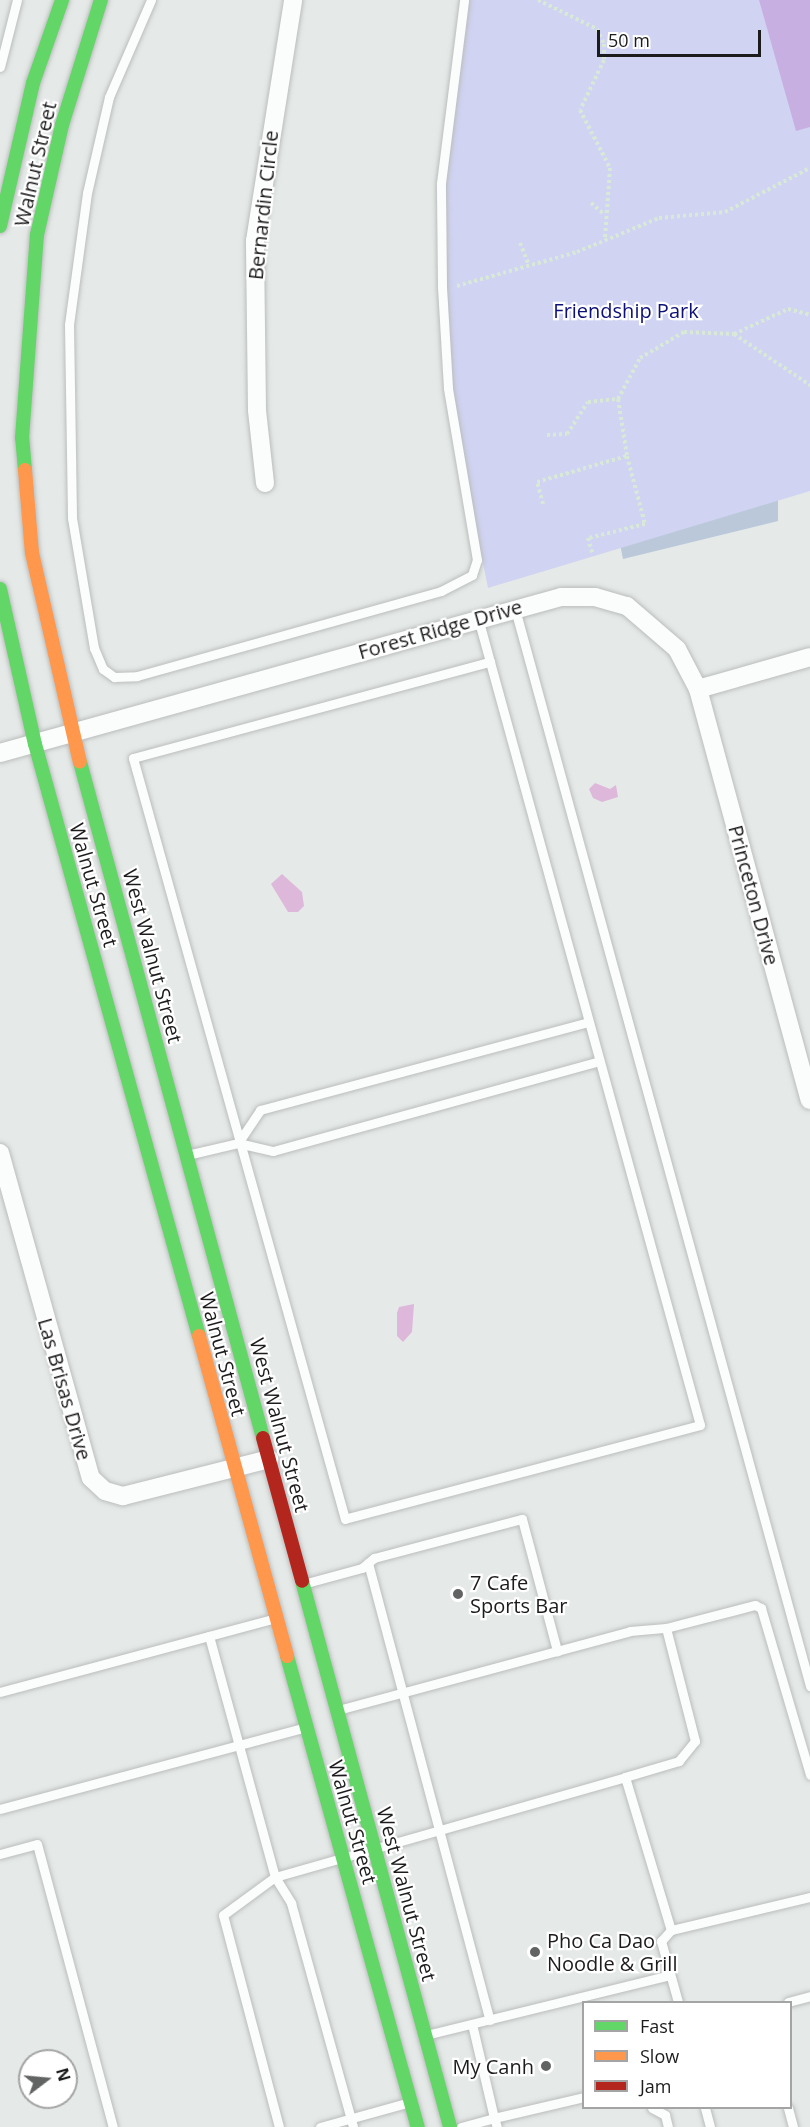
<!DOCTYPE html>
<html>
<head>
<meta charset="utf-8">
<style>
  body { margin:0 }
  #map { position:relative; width:810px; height:2127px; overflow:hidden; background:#e5eae8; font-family:"Open Sans",sans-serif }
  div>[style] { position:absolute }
  .forest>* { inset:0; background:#bac8d9 }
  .park>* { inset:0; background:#d0d3f1 }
  .pitch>* { inset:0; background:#c7b0e1 }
  .water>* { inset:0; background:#ddb8da }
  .path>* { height:4px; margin-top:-2px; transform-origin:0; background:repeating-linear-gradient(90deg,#d8e9d8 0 3px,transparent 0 6px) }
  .roads { filter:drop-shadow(0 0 2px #bbbdbd) drop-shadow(0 0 2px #bbbdbd) }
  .lane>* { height:9px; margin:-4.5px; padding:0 4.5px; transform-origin:4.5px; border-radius:4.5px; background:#fbfcfc }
  .street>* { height:18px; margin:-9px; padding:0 9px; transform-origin:9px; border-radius:9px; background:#fbfcfc }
  .fast>* { height:14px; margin:-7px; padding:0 7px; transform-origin:7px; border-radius:7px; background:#63d668 }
  .slow>* { height:14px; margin:-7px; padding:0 7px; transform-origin:7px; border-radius:7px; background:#ff974d }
  .jam>* { height:14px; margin:-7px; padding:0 7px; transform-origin:7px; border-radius:7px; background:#b3261e }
  .dots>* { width:16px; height:16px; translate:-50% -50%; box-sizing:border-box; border:3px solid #fff; border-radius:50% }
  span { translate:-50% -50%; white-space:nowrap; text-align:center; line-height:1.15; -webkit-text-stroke:4.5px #fff; paint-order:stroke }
  .street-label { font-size:20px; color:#1c1c1c }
  .park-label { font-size:20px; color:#0d1076 }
  .poi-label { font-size:20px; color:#1c1c1c }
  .left { translate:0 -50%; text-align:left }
  .right { translate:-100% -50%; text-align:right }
  .legend { position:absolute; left:582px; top:2001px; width:210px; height:108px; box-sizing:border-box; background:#fff; border:2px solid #a4a4a4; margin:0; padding:8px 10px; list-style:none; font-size:18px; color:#1c1c1c }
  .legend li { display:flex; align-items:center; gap:12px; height:30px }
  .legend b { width:30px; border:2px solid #a4a4a4 }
  .north { position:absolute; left:18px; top:2049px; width:60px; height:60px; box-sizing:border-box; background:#fff; border:2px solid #a4a4a4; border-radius:50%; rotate:74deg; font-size:16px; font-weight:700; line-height:24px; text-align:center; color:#1c1c1c }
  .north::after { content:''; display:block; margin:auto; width:21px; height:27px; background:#626463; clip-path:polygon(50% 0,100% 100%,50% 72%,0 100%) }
  .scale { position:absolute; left:597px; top:30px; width:164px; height:27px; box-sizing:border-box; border:3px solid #1c1c1c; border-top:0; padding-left:8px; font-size:18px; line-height:21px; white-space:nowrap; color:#1c1c1c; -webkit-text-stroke:4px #fff; paint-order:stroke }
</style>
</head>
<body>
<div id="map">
  <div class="forest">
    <i style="clip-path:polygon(778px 495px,778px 521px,623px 559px,619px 539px)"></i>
  </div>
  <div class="park">
    <i style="clip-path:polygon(464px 0,810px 0,810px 491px,488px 588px,448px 388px,441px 183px)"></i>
  </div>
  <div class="pitch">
    <i style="clip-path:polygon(759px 0,810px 0,810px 127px,796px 131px)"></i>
  </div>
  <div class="water">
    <i style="clip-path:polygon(595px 783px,610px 789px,616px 785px,618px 797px,602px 802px,593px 798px,589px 789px)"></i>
    <i style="clip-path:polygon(282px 874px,302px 892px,304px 906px,298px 912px,288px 912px,271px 884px)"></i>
    <i style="clip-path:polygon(414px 1304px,412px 1332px,403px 1342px,397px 1336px,397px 1313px,399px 1307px)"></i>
  </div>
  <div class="path">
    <i style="left:538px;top:0;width:66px;rotate:26.2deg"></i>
    <i style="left:597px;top:29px;width:17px;rotate:65deg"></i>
    <i style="left:604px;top:44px;width:16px;rotate:90deg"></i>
    <i style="left:604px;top:60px;width:55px;rotate:115.6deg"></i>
    <i style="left:580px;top:110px;width:65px;rotate:62.7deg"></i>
    <i style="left:610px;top:168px;width:70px;rotate:94.1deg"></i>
    <i style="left:591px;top:203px;width:18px;rotate:41deg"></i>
    <i style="left:520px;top:243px;width:24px;rotate:68deg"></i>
    <i style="left:457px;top:286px;width:125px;rotate:-15.8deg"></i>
    <i style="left:577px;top:252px;width:89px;rotate:-22.5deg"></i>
    <i style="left:659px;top:218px;width:66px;rotate:-5.2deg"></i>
    <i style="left:725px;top:212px;width:96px;rotate:-27.4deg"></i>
    <i style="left:734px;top:334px;width:60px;rotate:-24.8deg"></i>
    <i style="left:788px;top:309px;width:23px;rotate:15deg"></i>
    <i style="left:618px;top:399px;width:47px;rotate:-61.8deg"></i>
    <i style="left:640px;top:358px;width:51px;rotate:-30.6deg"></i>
    <i style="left:684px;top:332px;width:50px;rotate:2.3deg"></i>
    <i style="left:734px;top:334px;width:92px;rotate:33.9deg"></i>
    <i style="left:547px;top:435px;width:20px;rotate:-3deg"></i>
    <i style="left:567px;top:434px;width:38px;rotate:-57deg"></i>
    <i style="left:588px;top:402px;width:30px;rotate:-6deg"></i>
    <i style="left:618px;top:399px;width:58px;rotate:81deg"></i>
    <i style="left:543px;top:504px;width:23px;rotate:-105deg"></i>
    <i style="left:537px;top:482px;width:94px;rotate:-16.1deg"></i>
    <i style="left:627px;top:456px;width:70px;rotate:75.2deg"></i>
    <i style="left:645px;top:524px;width:59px;rotate:166.2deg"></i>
    <i style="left:588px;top:538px;width:15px;rotate:74deg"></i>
  </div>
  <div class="roads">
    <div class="lane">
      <i style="left:151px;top:0;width:106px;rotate:113.4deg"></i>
      <i style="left:109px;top:97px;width:98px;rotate:102.9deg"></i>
      <i style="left:87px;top:193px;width:133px;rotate:97.8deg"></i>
      <i style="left:69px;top:325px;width:193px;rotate:89.1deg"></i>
      <i style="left:72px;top:518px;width:132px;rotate:80.4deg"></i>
      <i style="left:94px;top:648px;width:23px;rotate:67deg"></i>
      <i style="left:103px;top:669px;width:14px;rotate:36deg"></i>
      <i style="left:114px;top:677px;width:23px;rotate:-2deg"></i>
      <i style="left:137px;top:676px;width:316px;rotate:-15.6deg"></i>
      <i style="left:441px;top:591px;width:35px;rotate:-27deg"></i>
      <i style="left:472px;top:575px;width:16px;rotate:-72deg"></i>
      <i style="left:477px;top:560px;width:174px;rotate:-99.6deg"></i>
      <i style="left:448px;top:388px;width:102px;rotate:-93.4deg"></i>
      <i style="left:442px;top:286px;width:103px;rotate:-90.6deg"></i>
      <i style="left:441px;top:183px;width:184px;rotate:-82.8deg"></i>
      <i style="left:0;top:67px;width:69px;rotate:-75.8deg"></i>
      <i style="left:515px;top:609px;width:1117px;rotate:74.68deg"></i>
      <i style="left:478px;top:618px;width:46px;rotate:74.7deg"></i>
      <i style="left:490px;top:662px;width:791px;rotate:74.61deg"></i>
      <i style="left:700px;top:1425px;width:367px;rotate:165.2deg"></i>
      <i style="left:345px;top:1519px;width:790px;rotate:-105.57deg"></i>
      <i style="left:133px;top:758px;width:370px;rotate:-15.1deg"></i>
      <i style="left:238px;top:1143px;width:40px;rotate:-56deg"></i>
      <i style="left:260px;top:1110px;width:340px;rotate:-15deg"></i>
      <i style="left:187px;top:1155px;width:52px;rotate:-13.2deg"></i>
      <i style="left:238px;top:1143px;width:36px;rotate:13deg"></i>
      <i style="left:273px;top:1151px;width:338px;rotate:-15.4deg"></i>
      <i style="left:368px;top:1563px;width:473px;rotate:75.1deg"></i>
      <i style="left:303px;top:1584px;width:61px;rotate:-15.2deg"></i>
      <i style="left:362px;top:1568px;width:16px;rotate:-40deg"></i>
      <i style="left:374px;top:1558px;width:153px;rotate:-14.8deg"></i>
      <i style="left:522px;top:1519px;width:137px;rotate:75.1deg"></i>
      <i style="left:276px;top:1618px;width:69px;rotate:165deg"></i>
      <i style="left:209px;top:1636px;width:250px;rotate:74.7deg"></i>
      <i style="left:275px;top:1877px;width:31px;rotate:58deg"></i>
      <i style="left:291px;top:1903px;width:232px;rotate:74.5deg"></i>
      <i style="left:666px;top:1628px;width:92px;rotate:-14.5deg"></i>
      <i style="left:755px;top:1605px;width:7px;rotate:27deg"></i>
      <i style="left:761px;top:1608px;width:174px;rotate:73.6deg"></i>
      <i style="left:0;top:1692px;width:216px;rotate:-15deg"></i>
      <i style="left:338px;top:1710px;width:302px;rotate:-15.1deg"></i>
      <i style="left:630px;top:1631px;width:36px;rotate:-5deg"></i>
      <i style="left:666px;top:1628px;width:117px;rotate:75.6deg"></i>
      <i style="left:695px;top:1741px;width:26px;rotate:129deg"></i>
      <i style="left:679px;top:1761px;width:56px;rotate:163.5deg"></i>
      <i style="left:0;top:1809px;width:317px;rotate:-15deg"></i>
      <i style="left:0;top:1854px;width:38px;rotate:-15deg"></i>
      <i style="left:37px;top:1844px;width:293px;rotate:75deg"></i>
      <i style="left:671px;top:1930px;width:143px;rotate:-13.4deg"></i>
      <i style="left:788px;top:2002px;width:23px;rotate:-15deg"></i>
      <i style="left:472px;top:2024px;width:97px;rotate:76.8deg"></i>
      <i style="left:494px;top:2118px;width:92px;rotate:-13.1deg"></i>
      <i style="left:426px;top:2035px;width:251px;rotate:-13.8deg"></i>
      <i style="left:652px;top:2108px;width:15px;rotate:28deg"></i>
      <i style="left:665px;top:2115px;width:12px;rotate:76deg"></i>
      <i style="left:705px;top:2108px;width:20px;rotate:75deg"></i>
      <i style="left:788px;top:2108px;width:20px;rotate:75deg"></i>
      <i style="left:279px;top:2127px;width:219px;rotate:-104.8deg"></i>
      <i style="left:223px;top:1915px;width:64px;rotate:-36.2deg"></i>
      <i style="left:275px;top:1877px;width:364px;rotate:-15.9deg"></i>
      <i style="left:625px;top:1777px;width:160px;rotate:73.3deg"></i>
      <i style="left:671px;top:1930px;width:15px;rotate:132deg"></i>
      <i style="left:661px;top:1941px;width:63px;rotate:74.4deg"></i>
      <i style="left:320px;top:2127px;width:93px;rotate:-15.5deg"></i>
      <i style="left:461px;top:2127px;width:34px;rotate:-15deg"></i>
      <i style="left:494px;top:2118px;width:9px;rotate:72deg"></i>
    </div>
    <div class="street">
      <i style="left:265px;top:483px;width:73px;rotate:-96.3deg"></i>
      <i style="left:257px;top:410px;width:169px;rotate:-90.7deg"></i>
      <i style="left:255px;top:241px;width:244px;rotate:-81deg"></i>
      <i style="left:698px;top:689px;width:116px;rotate:-15.9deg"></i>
      <i style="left:0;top:753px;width:582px;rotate:-15.54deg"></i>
      <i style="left:561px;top:597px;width:34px"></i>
      <i style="left:595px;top:597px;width:33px;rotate:16deg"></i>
      <i style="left:627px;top:606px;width:66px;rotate:40.7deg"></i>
      <i style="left:677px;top:649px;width:45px;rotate:62.3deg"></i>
      <i style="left:698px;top:689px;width:426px;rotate:74.8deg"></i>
      <i style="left:0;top:1153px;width:337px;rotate:74.4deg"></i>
      <i style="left:91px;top:1478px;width:19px;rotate:43deg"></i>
      <i style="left:105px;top:1491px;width:19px;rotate:16deg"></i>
      <i style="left:123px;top:1496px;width:151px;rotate:-14.2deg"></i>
    </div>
    <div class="fast">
      <i style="left:0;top:226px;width:147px;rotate:-77deg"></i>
      <i style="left:33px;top:83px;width:88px;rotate:-70.7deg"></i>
      <i style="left:25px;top:470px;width:32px;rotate:-95deg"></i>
      <i style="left:22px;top:438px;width:204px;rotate:-85.8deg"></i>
      <i style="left:37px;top:235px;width:113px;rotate:-77.2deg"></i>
      <i style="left:62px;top:125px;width:131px;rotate:-72.7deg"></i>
      <i style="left:0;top:589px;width:159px;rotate:77.3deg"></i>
      <i style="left:35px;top:744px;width:614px;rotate:74.52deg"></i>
      <i style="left:80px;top:762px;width:700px;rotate:74.85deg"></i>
      <i style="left:302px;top:1581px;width:566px;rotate:74.83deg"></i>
      <i style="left:287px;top:1656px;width:489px;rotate:74.5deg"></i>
    </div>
    <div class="slow">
      <i style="left:25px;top:470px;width:83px;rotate:85.2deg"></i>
      <i style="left:32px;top:553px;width:214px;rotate:77.1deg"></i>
      <i style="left:199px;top:1336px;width:332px;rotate:74.6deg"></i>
    </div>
    <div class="jam">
      <i style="left:263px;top:1438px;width:148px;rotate:74.7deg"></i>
    </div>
  </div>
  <div class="dots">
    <i style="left:458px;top:1594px;background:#626463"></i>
    <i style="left:535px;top:1952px;background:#626463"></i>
    <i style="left:546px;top:2066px;background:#626463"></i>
  </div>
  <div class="street-label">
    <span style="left:35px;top:164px;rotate:-77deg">Walnut Street</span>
    <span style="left:263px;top:205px;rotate:-84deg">Bernardin Circle</span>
    <span style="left:440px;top:629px;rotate:-16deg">Forest Ridge Drive</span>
    <span style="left:94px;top:885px;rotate:74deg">Walnut Street</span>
    <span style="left:754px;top:895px;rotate:75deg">Princeton Drive</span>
    <span style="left:153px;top:956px;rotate:75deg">West Walnut Street</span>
    <span style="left:223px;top:1354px;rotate:75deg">Walnut Street</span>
    <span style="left:65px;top:1389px;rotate:74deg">Las Brisas Drive</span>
    <span style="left:280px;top:1425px;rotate:75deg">West Walnut Street</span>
    <span style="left:353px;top:1822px;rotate:74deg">Walnut Street</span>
    <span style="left:407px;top:1894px;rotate:75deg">West Walnut Street</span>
  </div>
  <div class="park-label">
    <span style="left:626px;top:310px">Friendship Park</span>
  </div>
  <div class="poi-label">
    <span class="left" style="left:470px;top:1594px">7 Cafe<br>Sports Bar</span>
    <span class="left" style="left:547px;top:1952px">Pho Ca Dao<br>Noodle &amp; Grill</span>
    <span class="right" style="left:534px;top:2066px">My Canh</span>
  </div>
  <ul class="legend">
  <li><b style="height:8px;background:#63d668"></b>Fast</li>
  <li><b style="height:8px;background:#ff974d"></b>Slow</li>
  <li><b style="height:8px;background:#b3261e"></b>Jam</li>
  </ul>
  <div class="north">N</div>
  <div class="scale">50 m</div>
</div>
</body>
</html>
